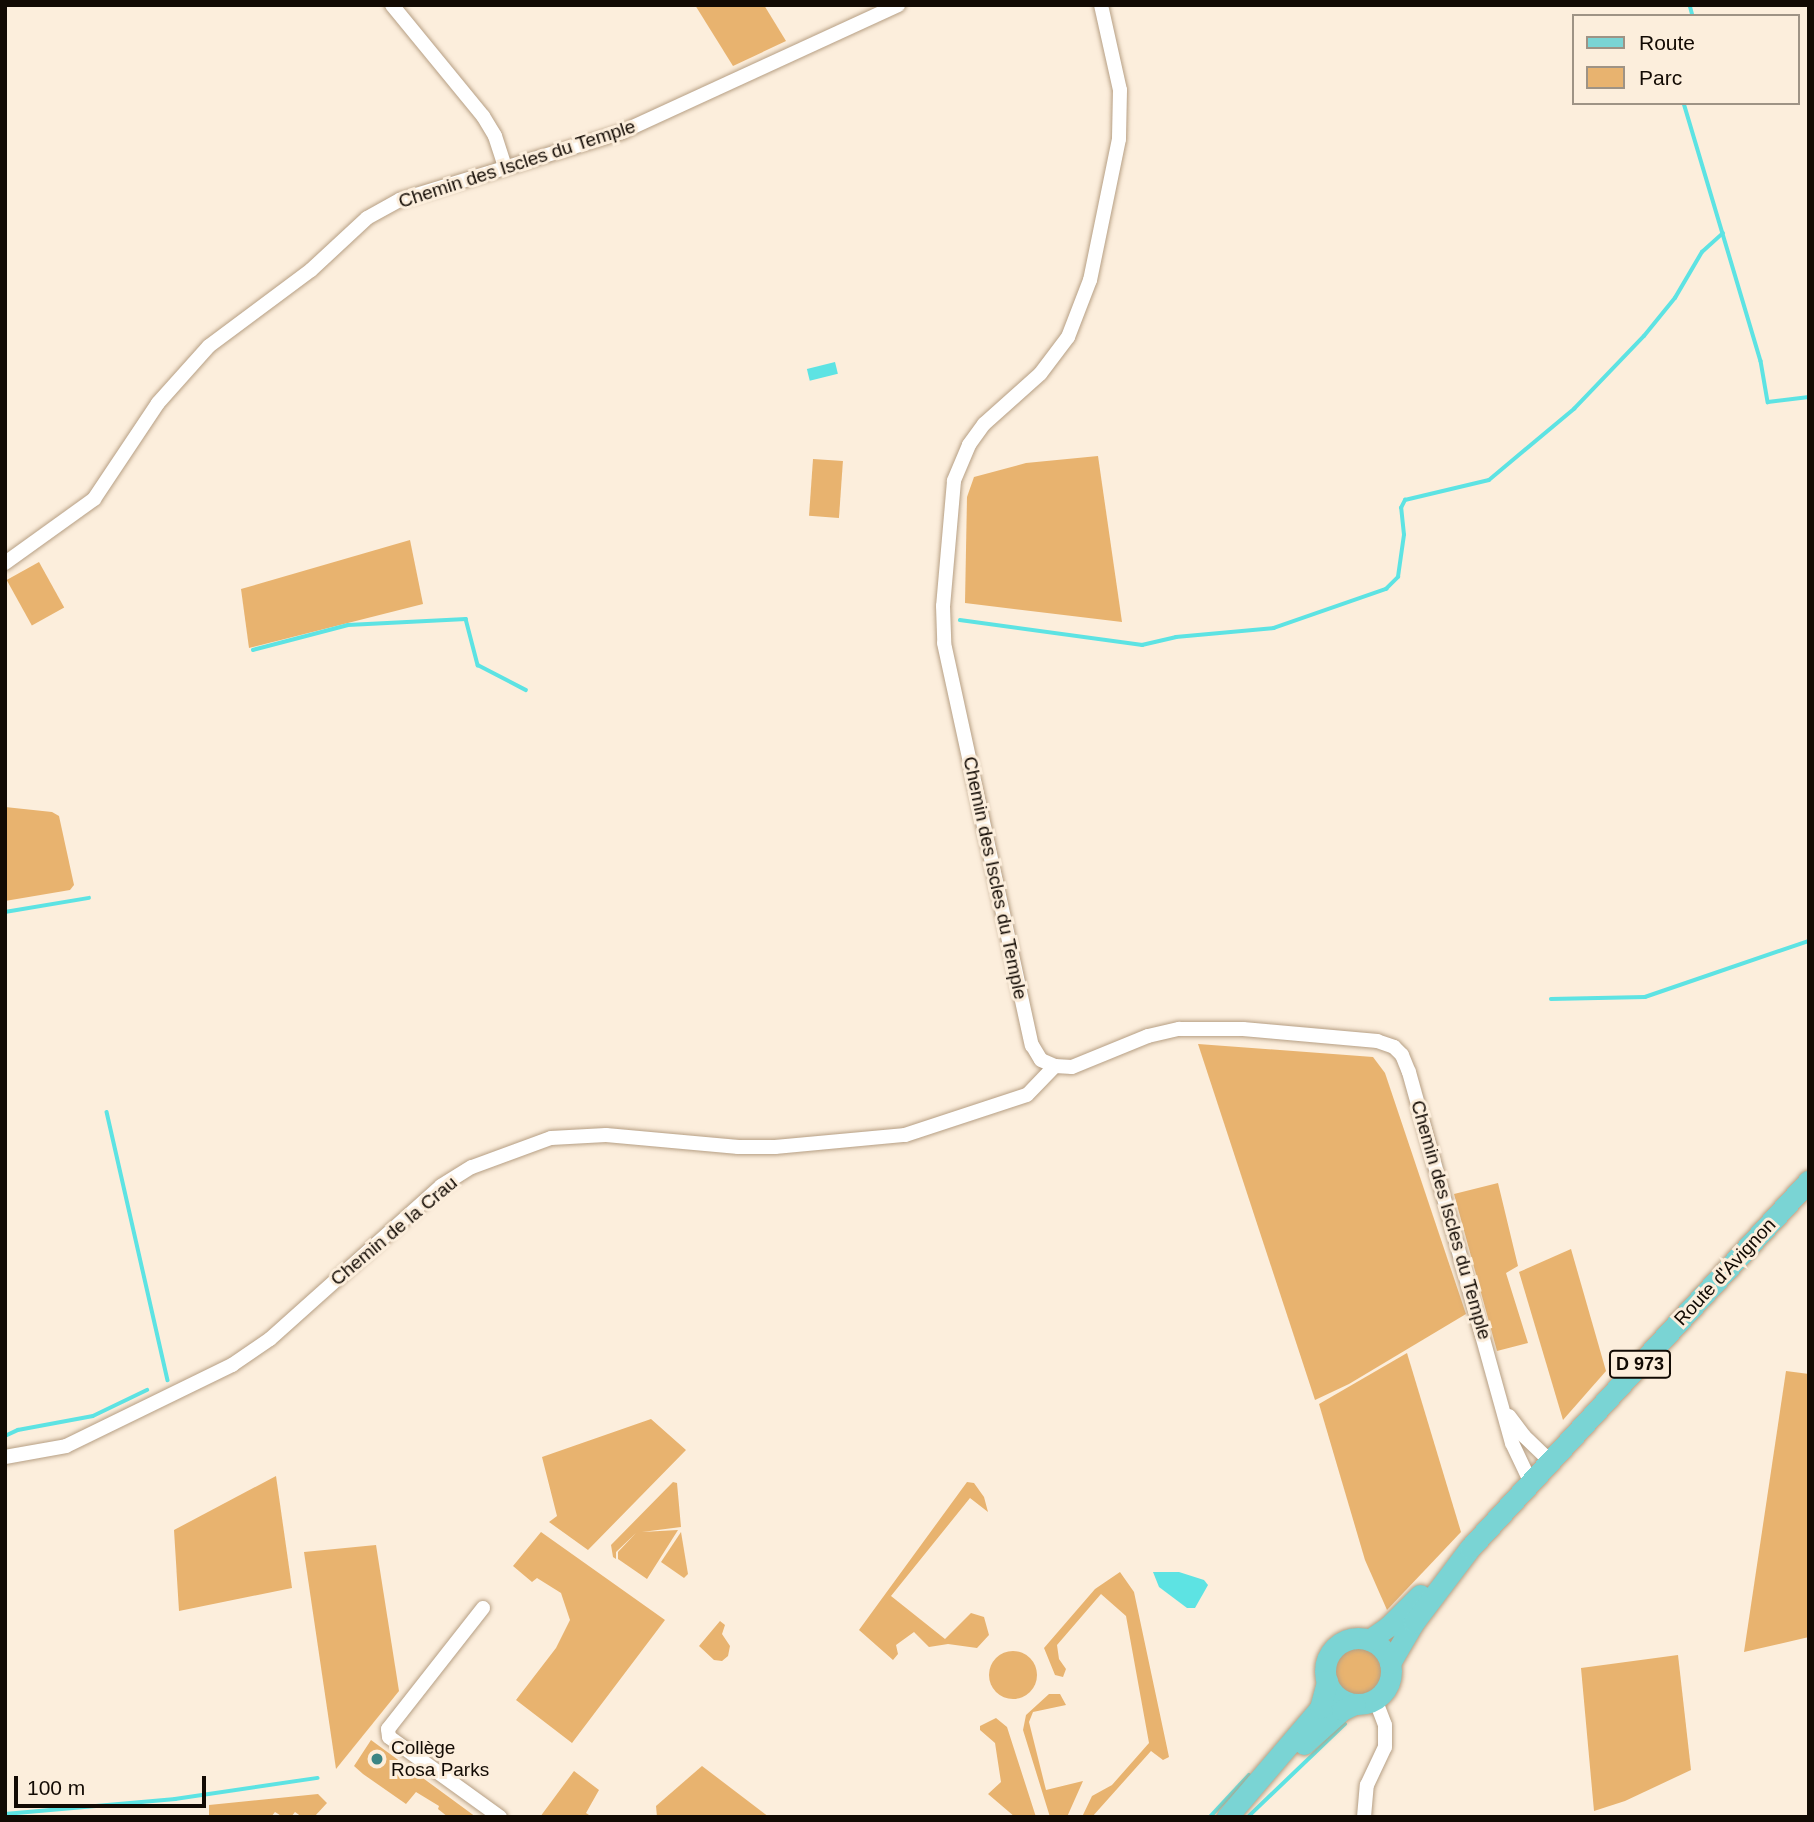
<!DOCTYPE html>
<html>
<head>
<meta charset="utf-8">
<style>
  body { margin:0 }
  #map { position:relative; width:1814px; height:1822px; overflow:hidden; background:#fceedc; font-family:Arial,sans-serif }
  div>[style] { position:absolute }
  .green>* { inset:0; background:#e8b36f; transform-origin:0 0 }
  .round { border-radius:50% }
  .water>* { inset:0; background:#5de3e3; transform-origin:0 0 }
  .stream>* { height:3.5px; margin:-1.75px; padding:0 1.75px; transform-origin:1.75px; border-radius:1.75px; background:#5de3e3 }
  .roads { filter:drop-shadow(0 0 2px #b69f84) drop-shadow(0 0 2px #b69f84) }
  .minor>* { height:14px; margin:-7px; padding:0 7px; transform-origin:7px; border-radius:7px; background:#fff }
  .primary>* { height:21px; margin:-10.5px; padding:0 10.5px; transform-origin:10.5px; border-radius:10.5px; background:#7ad4d4 }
  .primary>.ring { margin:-10.5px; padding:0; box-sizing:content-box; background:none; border:21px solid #7ad4d4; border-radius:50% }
  .dots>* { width:19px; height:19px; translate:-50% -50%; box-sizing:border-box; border:4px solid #fceedc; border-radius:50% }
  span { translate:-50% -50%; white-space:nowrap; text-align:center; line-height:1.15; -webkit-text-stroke:6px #fceedc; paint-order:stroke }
  .shield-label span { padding:2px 5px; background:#fceedc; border:2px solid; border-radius:5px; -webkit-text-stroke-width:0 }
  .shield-label { font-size:18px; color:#120a03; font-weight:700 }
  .street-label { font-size:19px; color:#120a03 }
  .poi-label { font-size:19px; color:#120a03 }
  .left { translate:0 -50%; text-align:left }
  .frame { position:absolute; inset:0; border:7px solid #120a03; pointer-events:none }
  .legend { position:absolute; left:1572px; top:14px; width:228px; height:91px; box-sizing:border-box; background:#fceedc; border:2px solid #9e9385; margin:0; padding:9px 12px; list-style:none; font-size:21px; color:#120a03 }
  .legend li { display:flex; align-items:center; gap:14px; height:35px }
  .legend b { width:35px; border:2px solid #9e9385 }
  .scale { position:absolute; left:14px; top:1776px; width:192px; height:32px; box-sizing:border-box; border:4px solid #120a03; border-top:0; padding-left:9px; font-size:21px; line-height:24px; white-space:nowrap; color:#120a03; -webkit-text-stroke:5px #fceedc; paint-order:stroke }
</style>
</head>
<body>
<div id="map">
  <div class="green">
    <i style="clip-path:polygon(695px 5px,764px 5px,786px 41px,733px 66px)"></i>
    <i style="clip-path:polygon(1098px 456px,1122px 622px,965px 603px,967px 497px,974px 477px,1026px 463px)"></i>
    <i style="left:813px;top:459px;width:30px;height:57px;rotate:4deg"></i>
    <i style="clip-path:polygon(410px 540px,423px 604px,249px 648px,241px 589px)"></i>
    <i style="left:39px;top:562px;width:52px;height:37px;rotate:61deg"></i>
    <i style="clip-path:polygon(5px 807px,52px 812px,59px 816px,74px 885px,70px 890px,5px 901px)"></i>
    <i style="clip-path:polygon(1198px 1044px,1373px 1057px,1385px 1073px,1466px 1314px,1349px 1384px,1315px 1400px)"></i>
    <i style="clip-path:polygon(1498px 1183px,1518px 1266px,1506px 1273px,1528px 1343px,1497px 1351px,1454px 1194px)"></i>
    <i style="clip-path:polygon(1571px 1249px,1606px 1371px,1563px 1420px,1519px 1272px)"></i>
    <i style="clip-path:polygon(1407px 1353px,1461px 1532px,1387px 1610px,1365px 1560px,1319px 1404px)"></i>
    <i style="clip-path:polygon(1786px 1371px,1809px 1374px,1809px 1637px,1744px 1652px)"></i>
    <i style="clip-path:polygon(651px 1419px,686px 1450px,588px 1550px,549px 1522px,557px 1516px,542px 1457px)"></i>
    <i style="clip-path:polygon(276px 1476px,292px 1588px,179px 1611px,174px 1530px)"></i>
    <i style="clip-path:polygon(673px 1482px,677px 1483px,681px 1527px,642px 1532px,678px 1530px,647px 1579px,618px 1559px,618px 1552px,636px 1533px,616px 1552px,616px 1559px,613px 1557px,611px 1545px)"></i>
    <i style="clip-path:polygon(967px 1482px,974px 1483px,984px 1497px,988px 1512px,970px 1498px,891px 1596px,945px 1639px,971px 1613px,984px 1617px,989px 1635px,977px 1648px,948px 1644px,929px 1647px,914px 1632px,896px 1645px,898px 1654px,893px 1660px,859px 1630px)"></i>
    <i style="clip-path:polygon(541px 1532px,665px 1620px,572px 1743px,516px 1700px,556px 1648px,570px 1620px,561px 1593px,537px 1578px,532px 1582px,513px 1566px)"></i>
    <i style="clip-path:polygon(681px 1532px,688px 1574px,684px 1578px,661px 1562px)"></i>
    <i style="clip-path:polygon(376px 1545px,399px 1691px,336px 1769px,304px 1552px)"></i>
    <i style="clip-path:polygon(1120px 1572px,1134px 1592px,1169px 1757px,1163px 1760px,1151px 1751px,1092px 1817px,1082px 1817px,1092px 1796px,1112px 1785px,1149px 1743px,1126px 1616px,1101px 1594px,1057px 1645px,1059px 1659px,1066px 1669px,1063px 1677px,1055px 1675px,1044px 1648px,1095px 1589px)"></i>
    <i style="clip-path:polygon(720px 1621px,725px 1625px,722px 1634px,730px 1646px,728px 1656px,722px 1661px,714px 1660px,699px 1646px)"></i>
    <i class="round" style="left:1333px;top:1645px;width:50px;height:50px"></i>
    <i class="round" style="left:989px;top:1651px;width:48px;height:48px"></i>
    <i style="clip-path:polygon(1678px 1655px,1691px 1770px,1625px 1801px,1594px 1811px,1581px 1668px)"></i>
    <i style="clip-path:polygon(1049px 1694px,1060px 1694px,1066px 1705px,1033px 1712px,1029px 1722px,1046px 1790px,1083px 1781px,1067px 1817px,1050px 1817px,1023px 1730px,1026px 1715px)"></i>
    <i style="clip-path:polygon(996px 1718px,1007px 1727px,1036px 1817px,1015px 1817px,988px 1794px,1001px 1782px,995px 1743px,980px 1730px,980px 1726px)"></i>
    <i style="clip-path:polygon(371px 1740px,476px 1817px,448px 1817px,438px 1809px,439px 1806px,416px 1792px,406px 1804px,363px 1774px,354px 1766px)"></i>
    <i style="clip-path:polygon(702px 1766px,769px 1817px,657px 1817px,656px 1806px)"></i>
    <i style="clip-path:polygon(574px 1771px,599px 1790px,586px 1813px,592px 1817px,540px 1817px)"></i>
    <i style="clip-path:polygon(318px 1794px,327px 1803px,314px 1817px,302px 1817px,295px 1812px,291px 1817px,283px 1817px,275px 1812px,271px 1817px,209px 1817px,209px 1805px)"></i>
  </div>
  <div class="water">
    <i style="left:835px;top:362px;width:12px;height:29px;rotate:76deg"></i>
    <i style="clip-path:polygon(1153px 1572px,1179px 1572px,1204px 1580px,1208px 1585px,1195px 1608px,1187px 1608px,1159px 1587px)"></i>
  </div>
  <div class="stream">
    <i style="left:1690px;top:5px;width:11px;rotate:75deg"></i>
    <i style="left:1684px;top:103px;width:269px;rotate:73.4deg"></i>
    <i style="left:1761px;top:361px;width:42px;rotate:80.3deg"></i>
    <i style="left:1768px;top:402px;width:41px;rotate:-7deg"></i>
    <i style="left:960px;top:620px;width:184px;rotate:7.8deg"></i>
    <i style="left:1142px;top:645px;width:35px;rotate:-13deg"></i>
    <i style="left:1176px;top:637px;width:98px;rotate:-5.2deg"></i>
    <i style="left:1274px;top:628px;width:119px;rotate:-19.2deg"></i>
    <i style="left:1386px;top:589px;width:17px;rotate:-45deg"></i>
    <i style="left:1398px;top:577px;width:42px;rotate:-81.9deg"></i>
    <i style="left:1404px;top:535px;width:27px;rotate:-96deg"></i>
    <i style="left:1401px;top:508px;width:9px;rotate:-63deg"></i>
    <i style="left:1405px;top:500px;width:86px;rotate:-13.4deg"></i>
    <i style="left:1489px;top:480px;width:111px;rotate:-39.9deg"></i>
    <i style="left:1574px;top:409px;width:101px;rotate:-46.2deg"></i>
    <i style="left:1644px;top:336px;width:49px;rotate:-50.8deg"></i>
    <i style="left:1675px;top:298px;width:53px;rotate:-59.6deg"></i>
    <i style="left:1702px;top:252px;width:28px;rotate:-42deg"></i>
    <i style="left:253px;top:650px;width:98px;rotate:-14.7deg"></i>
    <i style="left:348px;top:625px;width:118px;rotate:-2.9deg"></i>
    <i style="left:466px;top:619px;width:48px;rotate:75.4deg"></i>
    <i style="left:478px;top:665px;width:54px;rotate:27.5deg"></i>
    <i style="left:5px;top:912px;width:85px;rotate:-9.5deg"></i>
    <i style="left:1551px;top:999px;width:94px;rotate:-1.2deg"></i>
    <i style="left:1645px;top:997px;width:173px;rotate:-18.9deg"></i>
    <i style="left:107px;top:1112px;width:275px;rotate:77.2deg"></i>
    <i style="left:5px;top:1436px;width:14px;rotate:-25deg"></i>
    <i style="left:18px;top:1430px;width:76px;rotate:-10.6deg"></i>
    <i style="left:93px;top:1416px;width:60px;rotate:-25.7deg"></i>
    <i style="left:5px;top:1814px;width:171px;rotate:-5deg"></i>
    <i style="left:175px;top:1799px;width:144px;rotate:-8.4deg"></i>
    <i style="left:1210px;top:1817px;width:57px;rotate:-47.1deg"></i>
    <i style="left:1248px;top:1817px;width:134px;rotate:-43.8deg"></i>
  </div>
  <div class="roads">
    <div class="minor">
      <i style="left:392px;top:5px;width:144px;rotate:50.7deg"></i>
      <i style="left:483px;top:116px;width:23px;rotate:59deg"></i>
      <i style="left:495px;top:136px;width:32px;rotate:72deg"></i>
      <i style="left:1101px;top:5px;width:87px;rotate:77.4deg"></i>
      <i style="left:1120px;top:90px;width:49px;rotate:91.2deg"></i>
      <i style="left:1119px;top:139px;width:144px;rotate:101.6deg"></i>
      <i style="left:1090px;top:280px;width:61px;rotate:111.1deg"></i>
      <i style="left:1068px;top:337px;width:46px;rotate:127.1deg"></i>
      <i style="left:1040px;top:374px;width:75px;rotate:138.2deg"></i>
      <i style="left:984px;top:424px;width:26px;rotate:126deg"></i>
      <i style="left:969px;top:445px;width:39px;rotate:113deg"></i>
      <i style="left:954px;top:481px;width:125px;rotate:95deg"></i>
      <i style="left:943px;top:606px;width:37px;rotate:88deg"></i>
      <i style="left:944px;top:643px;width:412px;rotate:77.7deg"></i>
      <i style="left:1032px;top:1045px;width:17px;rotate:59deg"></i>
      <i style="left:1041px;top:1060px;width:15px;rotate:23deg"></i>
      <i style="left:1055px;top:1066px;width:17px;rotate:3deg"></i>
      <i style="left:1072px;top:1067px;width:82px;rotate:-22.2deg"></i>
      <i style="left:1148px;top:1036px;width:32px;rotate:-13deg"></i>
      <i style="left:1179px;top:1029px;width:64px"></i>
      <i style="left:1243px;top:1029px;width:135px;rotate:5.1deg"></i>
      <i style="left:1377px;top:1041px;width:18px;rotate:19deg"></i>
      <i style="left:1394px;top:1047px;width:11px;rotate:45deg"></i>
      <i style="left:1402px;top:1055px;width:18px;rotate:68deg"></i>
      <i style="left:1409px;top:1072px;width:385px;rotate:74.5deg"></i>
      <i style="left:1512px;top:1443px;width:44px;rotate:64.6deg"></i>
      <i style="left:5px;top:563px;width:110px;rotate:-35.7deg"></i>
      <i style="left:94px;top:499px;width:115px;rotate:-56.3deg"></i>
      <i style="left:158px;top:403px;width:76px;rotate:-48.2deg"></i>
      <i style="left:209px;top:346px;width:127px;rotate:-36.7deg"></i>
      <i style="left:311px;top:270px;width:76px;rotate:-42.9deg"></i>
      <i style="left:367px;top:218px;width:38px;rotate:-29deg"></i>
      <i style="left:400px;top:200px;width:232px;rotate:-17deg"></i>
      <i style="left:622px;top:132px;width:304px;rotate:-24.7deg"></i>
      <i style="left:1509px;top:1416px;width:25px;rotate:53deg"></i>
      <i style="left:1524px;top:1436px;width:36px;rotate:44deg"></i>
      <i style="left:5px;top:1457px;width:62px;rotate:-10.2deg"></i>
      <i style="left:66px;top:1446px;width:185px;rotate:-26deg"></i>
      <i style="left:232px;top:1365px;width:46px;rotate:-34.4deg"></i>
      <i style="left:270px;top:1339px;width:229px;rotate:-41.8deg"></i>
      <i style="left:441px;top:1186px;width:36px;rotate:-32deg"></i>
      <i style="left:472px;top:1167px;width:84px;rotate:-20.2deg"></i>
      <i style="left:551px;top:1138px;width:55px;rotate:-3.1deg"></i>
      <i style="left:606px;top:1135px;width:133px;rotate:5.2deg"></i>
      <i style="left:738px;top:1147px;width:37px"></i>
      <i style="left:775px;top:1147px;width:131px;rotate:-5.3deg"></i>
      <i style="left:905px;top:1135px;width:128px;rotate:-18.2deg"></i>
      <i style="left:1027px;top:1095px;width:40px;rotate:-46deg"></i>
      <i style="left:483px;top:1608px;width:154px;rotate:128.1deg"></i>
      <i style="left:388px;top:1729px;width:8px;rotate:83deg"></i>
      <i style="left:389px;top:1737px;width:137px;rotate:35.8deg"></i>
      <i style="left:1364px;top:1817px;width:32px;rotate:-85deg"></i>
      <i style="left:1367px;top:1785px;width:42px;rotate:-64.7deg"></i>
      <i style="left:1385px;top:1747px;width:22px;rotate:-90deg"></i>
      <i style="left:1385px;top:1725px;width:28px;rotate:-111deg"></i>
    </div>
    <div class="primary">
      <i class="ring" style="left:1325px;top:1638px;width:45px;height:45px"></i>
      <i style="left:1369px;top:1640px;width:24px;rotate:-35deg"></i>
      <i style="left:1389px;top:1626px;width:44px;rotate:-45deg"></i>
      <i style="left:1390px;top:1663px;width:48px;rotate:-59.7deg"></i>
      <i style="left:1414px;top:1622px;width:93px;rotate:-52.9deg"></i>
      <i style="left:1470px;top:1548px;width:500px;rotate:-47.3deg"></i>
      <i style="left:1304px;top:1744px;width:51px;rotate:-41.8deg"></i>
      <i style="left:1342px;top:1710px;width:14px;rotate:-25deg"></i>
      <i style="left:1227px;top:1817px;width:143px;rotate:-49.5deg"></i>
      <i style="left:1320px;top:1708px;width:28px;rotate:-75deg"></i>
    </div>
  </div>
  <div class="dots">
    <i style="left:377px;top:1759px;background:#3c8584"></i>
  </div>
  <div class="shield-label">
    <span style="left:1640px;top:1364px">D 973</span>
  </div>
  <div class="street-label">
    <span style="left:517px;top:164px;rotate:-18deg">Chemin des Iscles du Temple</span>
    <span style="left:995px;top:878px;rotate:78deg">Chemin des Iscles du Temple</span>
    <span style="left:1451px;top:1220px;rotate:74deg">Chemin des Iscles du Temple</span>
    <span style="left:394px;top:1231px;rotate:-40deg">Chemin de la Crau</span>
    <span style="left:1725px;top:1272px;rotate:-47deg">Route d'Avignon</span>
  </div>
  <div class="poi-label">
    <span class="left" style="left:391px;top:1759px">Collège<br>Rosa Parks</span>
  </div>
  <div class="frame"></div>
  <ul class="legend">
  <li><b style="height:9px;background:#7ad4d4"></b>Route</li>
  <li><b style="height:19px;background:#e8b36f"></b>Parc</li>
  </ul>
  <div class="scale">100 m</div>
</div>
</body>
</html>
